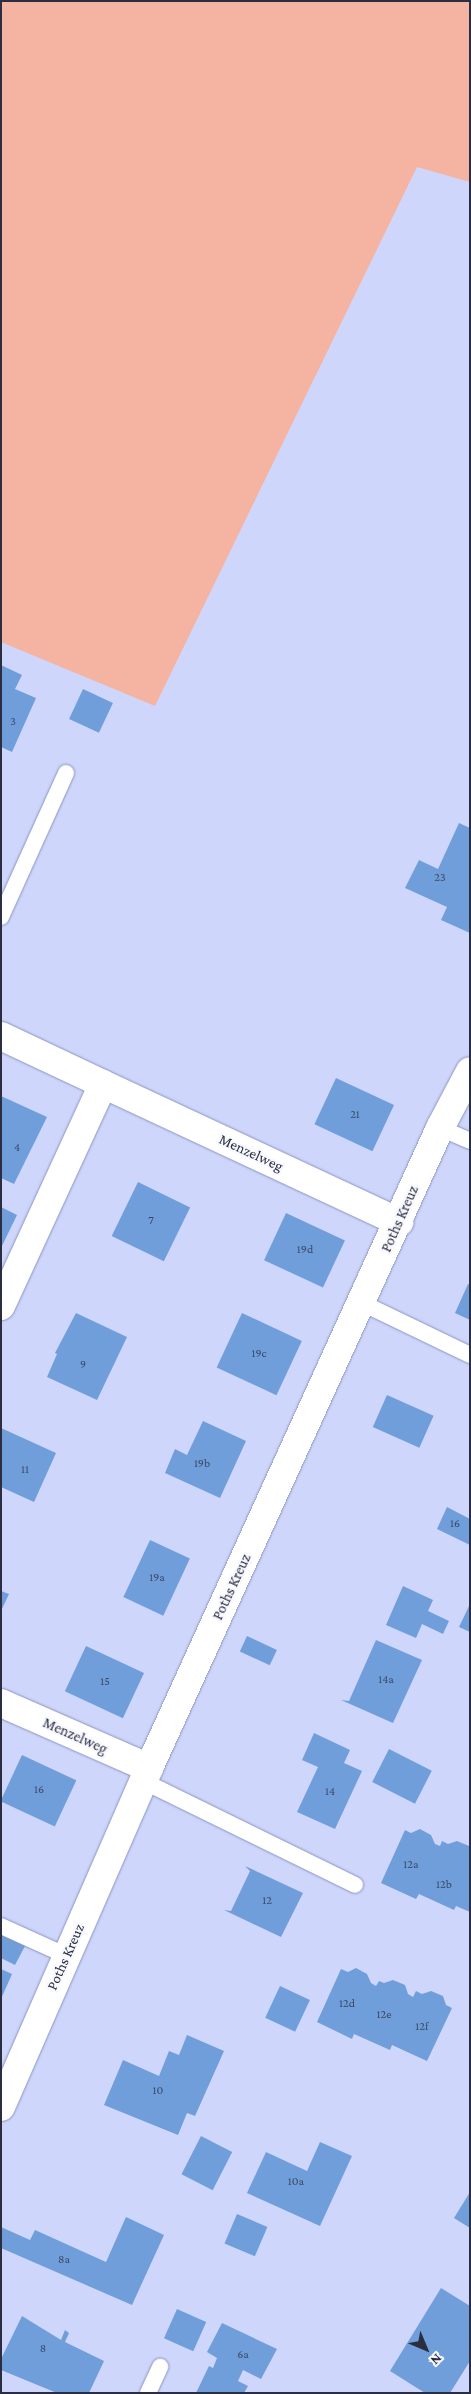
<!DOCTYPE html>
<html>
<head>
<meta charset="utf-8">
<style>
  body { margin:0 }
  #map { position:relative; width:471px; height:2394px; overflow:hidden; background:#ced6fc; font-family:"Crimson Pro",serif }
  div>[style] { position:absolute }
  .green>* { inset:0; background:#f5b3a1 }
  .building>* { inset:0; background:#709edb; transform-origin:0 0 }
  .roads { filter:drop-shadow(0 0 1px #8c95c1) drop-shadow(0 0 1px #8c95c1) }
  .service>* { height:16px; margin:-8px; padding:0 8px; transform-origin:8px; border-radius:8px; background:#fff }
  .minor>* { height:28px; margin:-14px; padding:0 14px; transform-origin:14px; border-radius:14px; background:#fff }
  span { translate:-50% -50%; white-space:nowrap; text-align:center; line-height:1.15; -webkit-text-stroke:4.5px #f8f9fe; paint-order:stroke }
  .number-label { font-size:12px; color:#3c4a67 }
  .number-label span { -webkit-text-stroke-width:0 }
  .street-label { font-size:15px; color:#2a2e40 }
  .frame { position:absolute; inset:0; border:2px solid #2a2e40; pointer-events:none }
  .north { position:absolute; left:401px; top:2324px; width:50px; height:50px; -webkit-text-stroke:4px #f8f9fe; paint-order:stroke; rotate:135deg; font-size:14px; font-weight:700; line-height:20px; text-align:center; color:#2a2e40 }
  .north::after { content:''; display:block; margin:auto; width:18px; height:22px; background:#2a2e40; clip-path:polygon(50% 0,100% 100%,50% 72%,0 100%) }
</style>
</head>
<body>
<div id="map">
  <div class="green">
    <i style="clip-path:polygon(1px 1px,470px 1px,470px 182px,417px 167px,155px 706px,1px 642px)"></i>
  </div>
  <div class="building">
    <i style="clip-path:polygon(1px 665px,22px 675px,15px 689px,36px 698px,12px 752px,1px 747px)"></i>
    <i style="left:83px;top:689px;width:33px;height:33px;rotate:25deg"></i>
    <i style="clip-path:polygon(459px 823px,470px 828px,470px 933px,441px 920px,447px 907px,405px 888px,419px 860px,438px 869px)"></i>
    <i style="left:336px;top:1078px;width:64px;height:51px;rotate:25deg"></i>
    <i style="clip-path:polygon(1px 1096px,47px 1117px,14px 1184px,1px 1178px)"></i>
    <i style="left:138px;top:1182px;width:58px;height:60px;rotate:26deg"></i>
    <i style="clip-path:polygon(1px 1207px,17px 1215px,1px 1248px)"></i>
    <i style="left:286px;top:1213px;width:65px;height:52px;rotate:25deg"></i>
    <i style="clip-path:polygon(468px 1284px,470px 1285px,470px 1320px,455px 1313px)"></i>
    <i style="clip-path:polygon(76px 1313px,127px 1337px,97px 1400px,47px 1377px,57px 1354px,55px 1353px)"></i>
    <i style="left:242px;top:1313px;width:66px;height:60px;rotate:25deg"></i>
    <i style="left:387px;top:1395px;width:51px;height:35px;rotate:24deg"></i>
    <i style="clip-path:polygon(203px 1421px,246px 1441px,220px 1498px,165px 1473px,175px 1449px,187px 1455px)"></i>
    <i style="clip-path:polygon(1px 1428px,56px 1453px,34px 1502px,1px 1487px)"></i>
    <i style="clip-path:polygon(447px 1507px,470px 1519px,470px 1545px,437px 1529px)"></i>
    <i style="left:150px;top:1540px;width:44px;height:63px;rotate:25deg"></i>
    <i style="clip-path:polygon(403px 1586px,433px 1600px,428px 1611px,449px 1621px,443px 1634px,422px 1624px,416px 1638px,386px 1625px)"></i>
    <i style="clip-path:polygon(1px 1591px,9px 1594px,1px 1611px)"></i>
    <i style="clip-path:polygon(470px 1604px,470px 1632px,459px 1627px)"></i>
    <i style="left:247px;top:1636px;width:33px;height:17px;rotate:25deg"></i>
    <i style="clip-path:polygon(376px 1640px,422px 1660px,393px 1723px,341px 1700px,349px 1701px)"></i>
    <i style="left:86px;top:1646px;width:64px;height:50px;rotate:25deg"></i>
    <i style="clip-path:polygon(314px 1733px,350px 1750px,344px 1763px,362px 1771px,335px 1829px,297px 1812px,318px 1767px,302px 1760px)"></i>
    <i style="left:389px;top:1749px;width:48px;height:37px;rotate:27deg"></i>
    <i style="left:22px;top:1755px;width:60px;height:51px;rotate:25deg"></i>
    <i style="clip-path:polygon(420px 1829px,431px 1835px,435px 1844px,440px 1846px,442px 1841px,448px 1844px,457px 1841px,469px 1846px,470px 1912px,456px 1906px,454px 1910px,419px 1894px,416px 1899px,381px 1883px,405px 1830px,411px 1833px)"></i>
    <i style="clip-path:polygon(245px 1866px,303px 1893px,281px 1937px,224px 1910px,231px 1911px,250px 1871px)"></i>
    <i style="clip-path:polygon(1px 1934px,25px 1946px,15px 1965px,1px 1958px)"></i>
    <i style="clip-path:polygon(356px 1968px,367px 1974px,371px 1983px,376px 1986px,379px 1981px,384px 1983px,393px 1980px,405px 1985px,408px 1994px,413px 1997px,416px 1991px,422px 1994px,431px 1991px,443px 1996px,446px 2005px,452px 2008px,427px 2061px,392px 2045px,390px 2050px,354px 2034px,352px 2039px,317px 2022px,341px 1969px,348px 1972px)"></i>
    <i style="clip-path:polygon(1px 1969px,12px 1974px,1px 1999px)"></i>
    <i style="left:280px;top:1986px;width:33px;height:35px;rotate:25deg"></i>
    <i style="clip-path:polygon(187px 2035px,224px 2051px,195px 2116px,187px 2113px,178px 2135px,104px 2105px,123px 2060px,159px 2076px,169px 2051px,179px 2055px)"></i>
    <i style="left:201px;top:2136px;width:35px;height:43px;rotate:27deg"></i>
    <i style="clip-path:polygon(320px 2142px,352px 2156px,320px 2226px,247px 2193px,266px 2152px,307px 2171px)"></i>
    <i style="clip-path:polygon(470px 2192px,470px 2228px,454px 2218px)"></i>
    <i style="left:237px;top:2214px;width:33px;height:32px;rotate:23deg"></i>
    <i style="clip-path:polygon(126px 2217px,164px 2235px,132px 2305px,1px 2248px,1px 2227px,30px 2240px,35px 2230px,106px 2262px)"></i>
    <i style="clip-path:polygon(441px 2288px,470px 2306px,470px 2361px,450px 2393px,425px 2393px,390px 2371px)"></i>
    <i style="left:177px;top:2309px;width:32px;height:32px;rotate:24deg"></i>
    <i style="clip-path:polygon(22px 2316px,61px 2340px,65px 2330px,69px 2333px,65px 2342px,104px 2361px,89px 2393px,57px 2393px,1px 2370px,1px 2359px)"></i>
    <i style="clip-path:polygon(222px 2323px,277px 2349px,261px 2379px,243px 2370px,238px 2381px,248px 2386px,244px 2393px,196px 2393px,209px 2366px,213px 2368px,217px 2358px,207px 2352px)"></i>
  </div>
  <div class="roads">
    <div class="service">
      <i style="left:1px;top:917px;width:158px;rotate:-65.7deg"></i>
      <i style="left:440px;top:1128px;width:33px;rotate:23deg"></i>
      <i style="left:362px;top:1303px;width:120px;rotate:25.7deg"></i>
      <i style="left:143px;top:1781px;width:236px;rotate:26.1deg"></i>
      <i style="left:1px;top:1926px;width:72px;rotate:24.4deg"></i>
      <i style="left:148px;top:2393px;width:29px;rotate:-65deg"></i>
    </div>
    <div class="minor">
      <i style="left:1px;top:1036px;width:113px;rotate:25.2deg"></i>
      <i style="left:1px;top:1306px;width:244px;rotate:-65.3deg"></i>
      <i style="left:103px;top:1084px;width:327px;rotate:25deg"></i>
      <i style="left:1px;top:1703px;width:162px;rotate:23.7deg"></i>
      <i style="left:1px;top:2107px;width:370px;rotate:-66.4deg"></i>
      <i style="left:149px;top:1768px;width:703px;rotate:-65.55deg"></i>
      <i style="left:440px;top:1128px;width:64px;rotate:-62.2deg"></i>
    </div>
  </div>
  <div class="number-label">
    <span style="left:13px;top:722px">3</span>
    <span style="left:440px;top:878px">23</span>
    <span style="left:355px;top:1115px">21</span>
    <span style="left:17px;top:1148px">4</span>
    <span style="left:151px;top:1221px">7</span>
    <span style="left:305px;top:1250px">19d</span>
    <span style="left:259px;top:1354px">19c</span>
    <span style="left:83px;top:1365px">9</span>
    <span style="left:202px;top:1464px">19b</span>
    <span style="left:25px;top:1470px">11</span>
    <span style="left:455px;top:1524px">16</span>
    <span style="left:157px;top:1578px">19a</span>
    <span style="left:386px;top:1680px">14a</span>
    <span style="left:105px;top:1682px">15</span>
    <span style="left:39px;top:1790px">16</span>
    <span style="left:330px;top:1792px">14</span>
    <span style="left:411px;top:1865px">12a</span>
    <span style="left:444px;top:1885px">12b</span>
    <span style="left:267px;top:1901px">12</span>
    <span style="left:347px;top:2004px">12d</span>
    <span style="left:384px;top:2015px">12e</span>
    <span style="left:422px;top:2027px">12f</span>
    <span style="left:158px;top:2091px">10</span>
    <span style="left:296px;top:2182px">10a</span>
    <span style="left:64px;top:2260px">8a</span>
    <span style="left:43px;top:2349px">8</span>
    <span style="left:243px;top:2355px">6a</span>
  </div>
  <div class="street-label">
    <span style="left:251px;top:1153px;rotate:25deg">Menzelweg</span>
    <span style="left:400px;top:1219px;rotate:-66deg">Poths Kreuz</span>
    <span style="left:232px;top:1587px;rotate:-65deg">Poths Kreuz</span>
    <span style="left:75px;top:1736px;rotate:24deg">Menzelweg</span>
    <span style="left:66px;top:1957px;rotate:-66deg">Poths Kreuz</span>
  </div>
  <div class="frame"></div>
  <div class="north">N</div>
</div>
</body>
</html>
